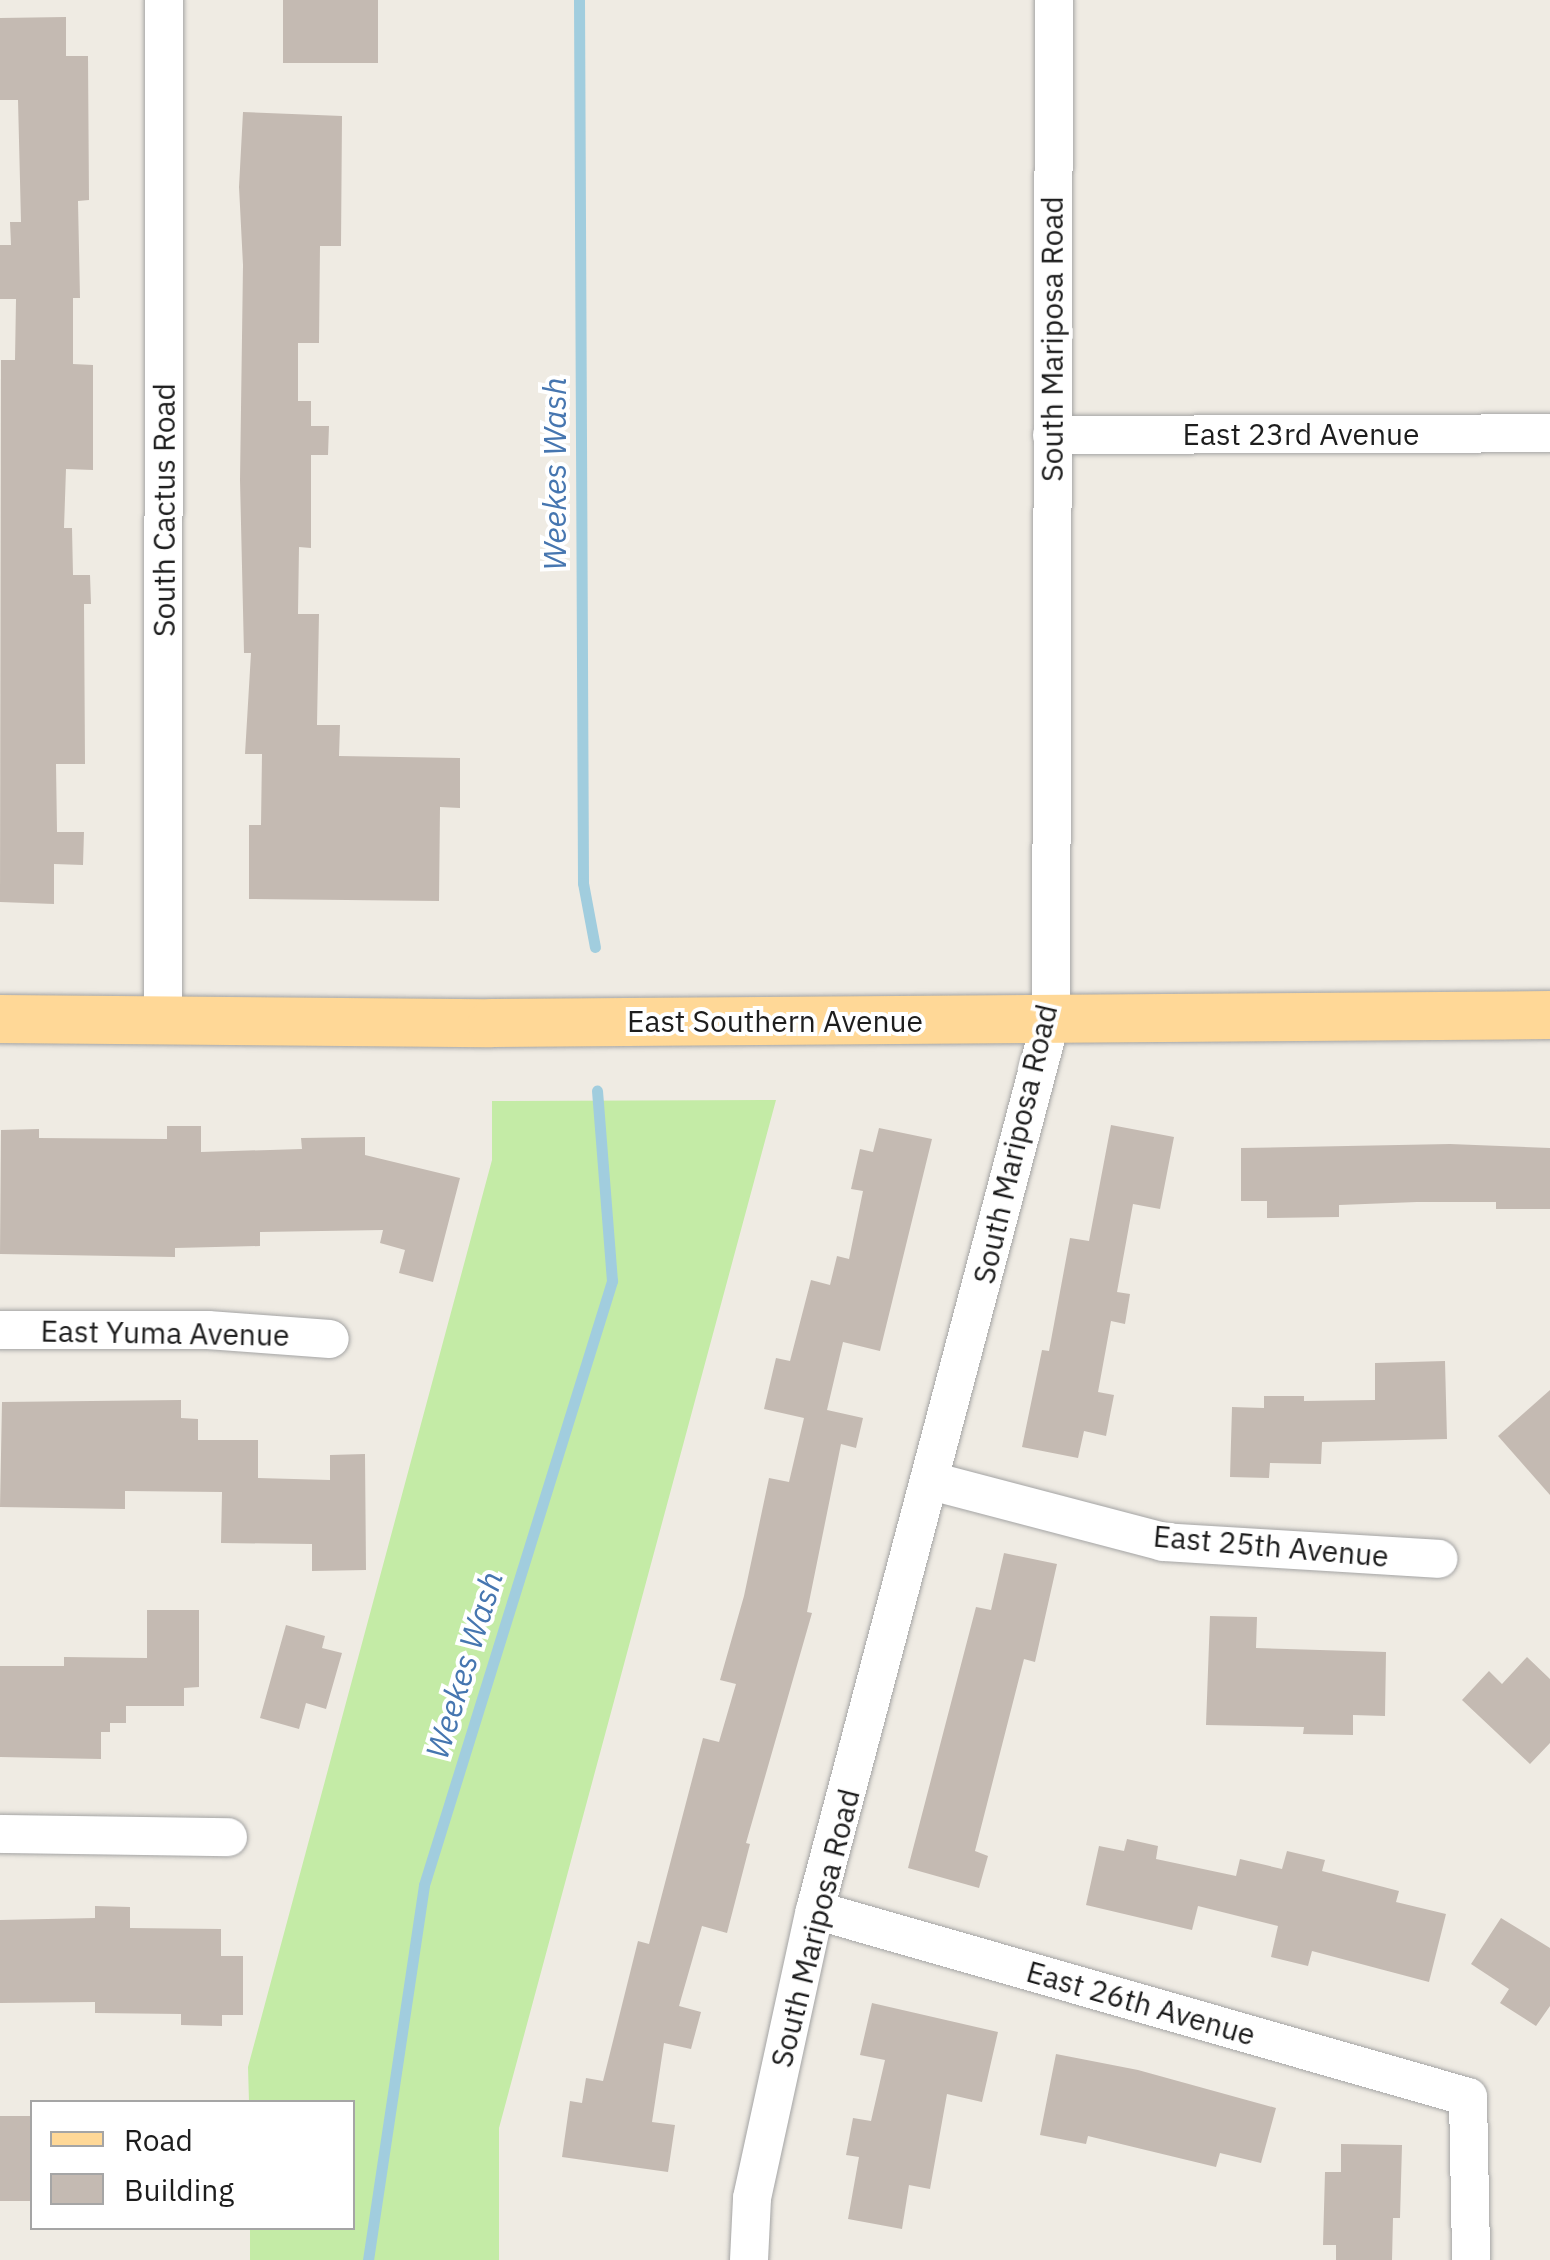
<!DOCTYPE html>
<html>
<head>
<meta charset="utf-8">
<style>
  body { margin:0 }
  #map { position:relative; width:1550px; height:2260px; overflow:hidden; background:#efebe3; font-family:"IBM Plex Sans",sans-serif }
  div>[style] { position:absolute }
  .grass>* { inset:0; background:#c4eba6 }
  .stream>* { height:11px; margin:-5.5px; padding:0 5.5px; transform-origin:5.5px; border-radius:5.5px; background:#a1cdde }
  .building>* { inset:0; background:#c4bab2; transform-origin:0 0 }
  .roads { filter:drop-shadow(0 0 2px #a4a4a4) drop-shadow(0 0 2px #a4a4a4) }
  .minor>* { height:38px; margin:-19px; padding:0 19px; transform-origin:19px; border-radius:19px; background:#fff }
  .major>* { height:48px; margin:-24px; padding:0 24px; transform-origin:24px; border-radius:24px; background:#ffd897 }
  span { translate:-50% -50%; white-space:nowrap; text-align:center; line-height:1.15; -webkit-text-stroke:8px #fff; paint-order:stroke }
  .street-label { font-size:30px; color:#1d1d1d }
  .water-label { font-size:32px; color:#4676b0; font-style:italic }
  .legend { position:absolute; left:30px; top:2100px; width:325px; height:130px; box-sizing:border-box; background:#fff; border:2px solid #a5a5a5; margin:0; padding:12px 18px; list-style:none; font-size:30px; color:#1d1d1d }
  .legend li { display:flex; align-items:center; gap:20px; height:50px }
  .legend b { width:50px; border:2px solid #a5a5a5 }
</style>
</head>
<body>
<div id="map">
  <div class="grass">
    <i style="clip-path:polygon(776px 1100px,499px 2128px,499px 2260px,250px 2260px,250px 2228px,352px 2228px,352px 2102px,249px 2102px,248px 2067px,492px 1160px,492px 1101px)"></i>
  </div>
  <div class="stream">
    <i style="left:579px;top:0;width:883px;rotate:89.74deg"></i>
    <i style="left:583px;top:883px;width:65px;rotate:79.4deg"></i>
    <i style="left:368px;top:2260px;width:379px;rotate:-81.5deg"></i>
    <i style="left:424px;top:1885px;width:633px;rotate:-72.71deg"></i>
    <i style="left:612px;top:1281px;width:191px;rotate:-94.5deg"></i>
  </div>
  <div class="building">
    <i style="left:283px;top:0;width:95px;height:63px"></i>
    <i style="clip-path:polygon(66px 17px,66px 56px,88px 56px,89px 200px,78px 201px,80px 298px,73px 298px,73px 364px,93px 365px,93px 470px,66px 469px,64px 528px,72px 528px,73px 575px,90px 575px,91px 604px,84px 604px,85px 764px,56px 764px,57px 832px,84px 832px,83px 865px,54px 864px,54px 904px,0 902px,1px 360px,15px 360px,16px 299px,0 299px,0 245px,11px 245px,10px 222px,21px 222px,18px 100px,0 100px,0 18px)"></i>
    <i style="clip-path:polygon(243px 112px,342px 116px,341px 246px,320px 246px,319px 343px,298px 343px,298px 401px,311px 401px,311px 426px,329px 426px,328px 455px,311px 455px,311px 548px,299px 547px,298px 614px,319px 614px,317px 725px,340px 725px,339px 756px,460px 758px,460px 808px,440px 807px,439px 901px,249px 899px,249px 825px,261px 825px,262px 754px,245px 754px,251px 653px,244px 653px,240px 480px,243px 265px,239px 187px)"></i>
    <i style="clip-path:polygon(1111px 1125px,1174px 1137px,1160px 1209px,1133px 1204px,1117px 1292px,1130px 1294px,1125px 1324px,1111px 1321px,1098px 1392px,1114px 1395px,1106px 1436px,1084px 1431px,1078px 1458px,1022px 1447px,1042px 1350px,1049px 1351px,1070px 1238px,1089px 1241px)"></i>
    <i style="clip-path:polygon(167px 1126px,201px 1126px,201px 1152px,302px 1149px,301px 1138px,365px 1137px,365px 1155px,460px 1178px,433px 1282px,399px 1273px,405px 1250px,380px 1243px,383px 1230px,260px 1232px,260px 1246px,175px 1248px,175px 1257px,0 1254px,1px 1130px,39px 1129px,39px 1138px,167px 1139px)"></i>
    <i style="clip-path:polygon(879px 1128px,932px 1139px,880px 1351px,843px 1342px,827px 1410px,863px 1418px,856px 1448px,841px 1444px,807px 1612px,812px 1613px,746px 1843px,750px 1844px,727px 1933px,702px 1926px,679px 2006px,701px 2012px,691px 2049px,664px 2043px,652px 2122px,675px 2125px,668px 2172px,562px 2157px,570px 2101px,582px 2103px,586px 2078px,603px 2081px,638px 1941px,649px 1944px,703px 1738px,719px 1742px,736px 1684px,720px 1680px,744px 1596px,769px 1478px,789px 1482px,804px 1418px,764px 1409px,776px 1358px,790px 1361px,811px 1280px,830px 1285px,837px 1256px,849px 1259px,863px 1191px,851px 1189px,860px 1149px,873px 1152px)"></i>
    <i style="clip-path:polygon(1450px 1144px,1550px 1148px,1550px 1209px,1496px 1209px,1496px 1202px,1417px 1202px,1339px 1205px,1339px 1217px,1267px 1218px,1267px 1201px,1241px 1201px,1241px 1148px)"></i>
    <i style="clip-path:polygon(1445px 1361px,1447px 1439px,1322px 1442px,1321px 1464px,1270px 1463px,1269px 1478px,1230px 1477px,1232px 1407px,1264px 1408px,1264px 1396px,1304px 1396px,1304px 1401px,1375px 1400px,1375px 1363px)"></i>
    <i style="clip-path:polygon(1550px 1390px,1550px 1495px,1498px 1436px)"></i>
    <i style="clip-path:polygon(181px 1400px,181px 1418px,198px 1419px,198px 1440px,258px 1440px,258px 1478px,330px 1480px,330px 1455px,365px 1454px,366px 1570px,312px 1571px,312px 1544px,221px 1543px,222px 1492px,125px 1491px,125px 1509px,0 1507px,2px 1402px)"></i>
    <i style="clip-path:polygon(1004px 1553px,1057px 1564px,1035px 1662px,1024px 1659px,975px 1851px,988px 1856px,979px 1888px,908px 1868px,976px 1607px,991px 1610px)"></i>
    <i style="clip-path:polygon(147px 1610px,199px 1610px,199px 1687px,184px 1688px,184px 1706px,126px 1706px,126px 1723px,110px 1723px,110px 1732px,101px 1732px,101px 1759px,0 1757px,0 1666px,64px 1666px,64px 1657px,147px 1658px)"></i>
    <i style="clip-path:polygon(1210px 1616px,1257px 1617px,1256px 1648px,1386px 1652px,1385px 1716px,1353px 1715px,1353px 1735px,1303px 1734px,1304px 1727px,1206px 1725px)"></i>
    <i style="clip-path:polygon(286px 1625px,325px 1636px,322px 1648px,342px 1653px,326px 1709px,306px 1703px,299px 1729px,260px 1718px)"></i>
    <i style="clip-path:polygon(1527px 1657px,1550px 1679px,1550px 1743px,1530px 1764px,1462px 1700px,1489px 1671px,1502px 1684px)"></i>
    <i style="clip-path:polygon(1127px 1839px,1158px 1846px,1156px 1859px,1236px 1876px,1240px 1859px,1282px 1869px,1287px 1851px,1325px 1860px,1322px 1871px,1399px 1891px,1396px 1902px,1446px 1914px,1429px 1982px,1312px 1951px,1308px 1966px,1271px 1957px,1278px 1926px,1198px 1906px,1192px 1930px,1086px 1905px,1099px 1846px,1124px 1851px)"></i>
    <i style="clip-path:polygon(95px 1906px,130px 1907px,130px 1928px,221px 1929px,221px 1956px,243px 1956px,243px 2015px,222px 2015px,222px 2026px,181px 2025px,181px 2014px,95px 2013px,95px 2002px,0 2003px,0 1920px,95px 1918px)"></i>
    <i style="clip-path:polygon(1501px 1918px,1550px 1948px,1550px 2006px,1536px 2026px,1500px 2003px,1509px 1989px,1471px 1964px)"></i>
    <i style="clip-path:polygon(872px 2003px,998px 2032px,982px 2102px,947px 2094px,930px 2189px,909px 2185px,902px 2229px,848px 2219px,859px 2157px,846px 2155px,853px 2118px,871px 2121px,885px 2060px,860px 2055px)"></i>
    <i style="clip-path:polygon(1056px 2054px,1138px 2070px,1276px 2108px,1261px 2163px,1220px 2153px,1216px 2167px,1088px 2136px,1086px 2144px,1040px 2135px)"></i>
    <i style="left:0;top:2116px;width:32px;height:85px"></i>
    <i style="clip-path:polygon(1341px 2144px,1402px 2145px,1400px 2218px,1393px 2218px,1392px 2260px,1336px 2260px,1336px 2245px,1323px 2245px,1325px 2172px,1341px 2172px)"></i>
  </div>
  <div class="roads">
    <div class="minor">
      <i style="left:1052px;top:435px;width:498px;rotate:-0.2deg"></i>
      <i style="left:163px;top:1020px;width:1020px;rotate:-89.94deg"></i>
      <i style="left:0;top:1330px;width:208px"></i>
      <i style="left:208px;top:1330px;width:122px;rotate:4.2deg"></i>
      <i style="left:931px;top:1481px;width:240px;rotate:14.7deg"></i>
      <i style="left:1163px;top:1542px;width:276px;rotate:3.5deg"></i>
      <i style="left:0;top:1834px;width:228px;rotate:0.8deg"></i>
      <i style="left:815px;top:1910px;width:679px;rotate:15.98deg"></i>
      <i style="left:1468px;top:2097px;width:163px;rotate:88.9deg"></i>
      <i style="left:749px;top:2260px;width:62px;rotate:-87.2deg"></i>
      <i style="left:752px;top:2198px;width:295px;rotate:-77.7deg"></i>
      <i style="left:815px;top:1910px;width:922px;rotate:-75.16deg"></i>
      <i style="left:1051px;top:1019px;width:1019px;rotate:-89.83deg"></i>
    </div>
    <div class="major">
      <i style="left:0;top:1019px;width:492px;rotate:0.5deg"></i>
      <i style="left:492px;top:1023px;width:1058px;rotate:-0.43deg"></i>
    </div>
  </div>
  <div class="street-label">
    <span style="left:1052px;top:339px;rotate:-90deg">South Mariposa Road</span>
    <span style="left:1301px;top:434px">East 23rd Avenue</span>
    <span style="left:164px;top:510px;rotate:-90deg">South Cactus Road</span>
    <span style="left:775px;top:1021px">East Southern Avenue</span>
    <span style="left:1015px;top:1144px;rotate:-77deg">South Mariposa Road</span>
    <span style="left:165px;top:1333px;rotate:1deg">East Yuma Avenue</span>
    <span style="left:1271px;top:1546px;rotate:5deg">East 25th Avenue</span>
    <span style="left:815px;top:1928px;rotate:-76deg">South Mariposa Road</span>
    <span style="left:1141px;top:2003px;rotate:16deg">East 26th Avenue</span>
  </div>
  <div class="water-label">
    <span style="left:554px;top:474px;rotate:-90deg">Weekes Wash</span>
    <span style="left:464px;top:1665px;rotate:-73deg">Weekes Wash</span>
  </div>
  <ul class="legend">
  <li><b style="height:12px;background:#ffd897"></b>Road</li>
  <li><b style="height:28px;background:#c4bab2"></b>Building</li>
  </ul>
</div>
</body>
</html>
